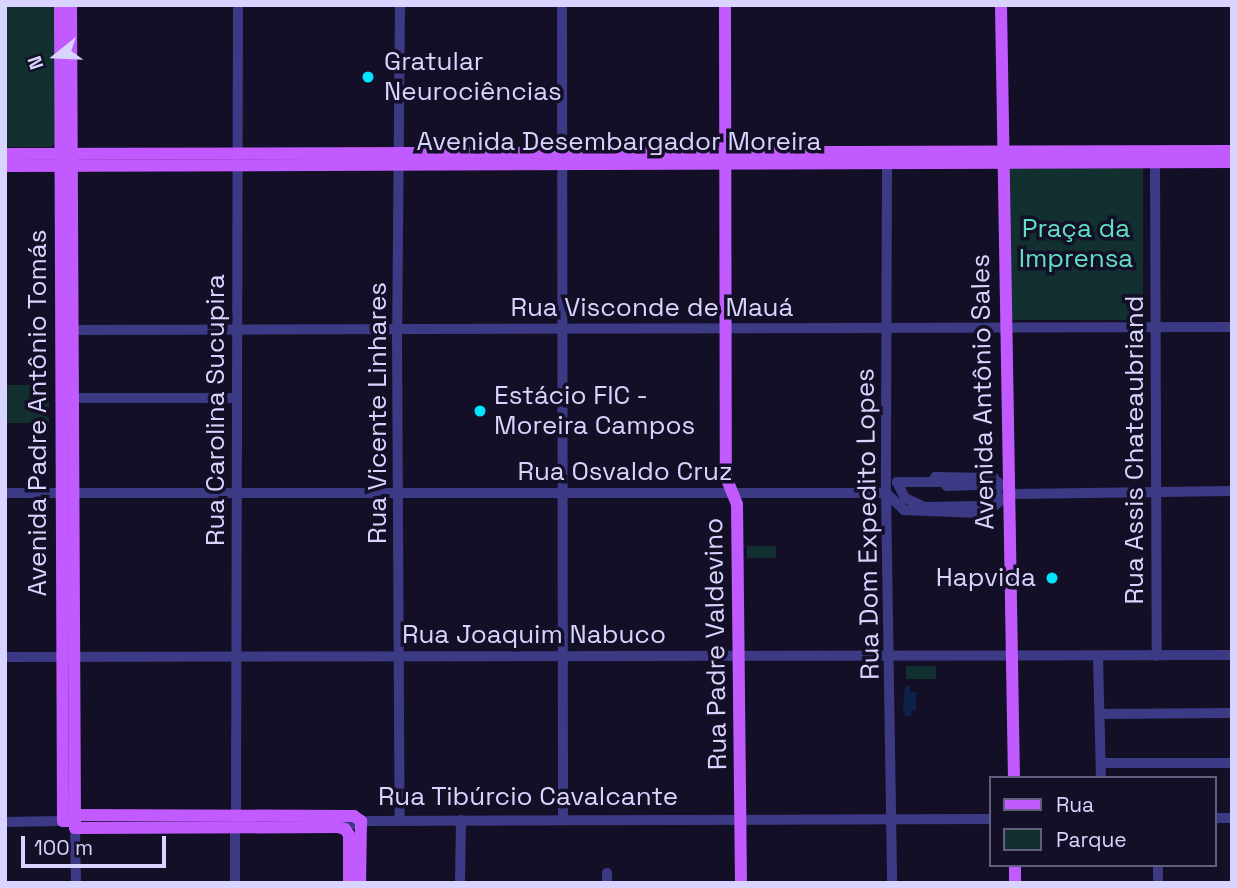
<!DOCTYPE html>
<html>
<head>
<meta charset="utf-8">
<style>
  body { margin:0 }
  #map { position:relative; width:1237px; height:888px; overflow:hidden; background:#130f26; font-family:"Space Grotesk",sans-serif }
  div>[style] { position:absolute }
  .green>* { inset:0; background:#12302f; transform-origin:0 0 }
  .water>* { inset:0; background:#0c2248 }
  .minor>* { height:10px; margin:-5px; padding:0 5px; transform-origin:5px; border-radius:5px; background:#3d3a85 }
  .major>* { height:12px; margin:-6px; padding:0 6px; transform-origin:6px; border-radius:6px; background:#c25bff }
  .dots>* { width:19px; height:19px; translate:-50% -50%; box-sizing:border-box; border:4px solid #130f26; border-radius:50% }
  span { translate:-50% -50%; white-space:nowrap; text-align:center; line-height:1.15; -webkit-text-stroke:7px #130f26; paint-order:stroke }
  .poi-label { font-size:26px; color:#d9d4ff }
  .left { translate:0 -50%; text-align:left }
  .right { translate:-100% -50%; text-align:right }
  .street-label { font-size:26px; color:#d9d4ff }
  .park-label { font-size:26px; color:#5fe0c0 }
  .frame { position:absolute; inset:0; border:7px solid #d9d4ff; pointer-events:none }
  .legend { position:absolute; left:989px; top:776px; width:228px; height:91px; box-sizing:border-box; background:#130f26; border:2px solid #625e7d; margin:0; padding:9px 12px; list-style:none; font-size:21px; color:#d9d4ff }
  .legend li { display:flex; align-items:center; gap:14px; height:35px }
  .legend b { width:35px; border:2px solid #625e7d }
  .north { position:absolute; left:21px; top:21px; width:70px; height:70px; -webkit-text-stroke:5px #130f26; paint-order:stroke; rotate:252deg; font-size:19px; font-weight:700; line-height:28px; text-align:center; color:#d9d4ff }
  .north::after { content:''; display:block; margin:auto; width:24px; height:32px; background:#d9d4ff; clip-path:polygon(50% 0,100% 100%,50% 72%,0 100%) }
  .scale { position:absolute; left:21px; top:836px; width:145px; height:32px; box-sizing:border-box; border:4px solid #d9d4ff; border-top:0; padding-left:9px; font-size:21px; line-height:24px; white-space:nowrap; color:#d9d4ff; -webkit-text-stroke:5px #130f26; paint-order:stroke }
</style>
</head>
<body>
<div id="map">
  <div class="green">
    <i style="clip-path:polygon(5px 5px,55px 5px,56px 143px,50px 147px,5px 147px)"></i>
    <i style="left:1143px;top:166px;width:154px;height:135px;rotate:90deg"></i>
    <i style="left:5px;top:385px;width:44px;height:38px"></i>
    <i style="left:776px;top:546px;width:12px;height:29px;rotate:90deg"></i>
    <i style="left:936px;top:666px;width:13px;height:30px;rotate:90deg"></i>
  </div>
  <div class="water">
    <i style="clip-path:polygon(905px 686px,910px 686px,910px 692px,916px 692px,916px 710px,911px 710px,911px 716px,905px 716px,903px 710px)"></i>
  </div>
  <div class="minor">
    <i style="left:400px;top:5px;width:324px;rotate:90.5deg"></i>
    <i style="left:397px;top:329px;width:492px;rotate:89.7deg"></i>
    <i style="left:562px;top:5px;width:814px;rotate:89.93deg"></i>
    <i style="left:1155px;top:161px;width:495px;rotate:89.8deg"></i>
    <i style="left:887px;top:165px;width:328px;rotate:90.2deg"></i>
    <i style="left:886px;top:493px;width:390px;rotate:89.1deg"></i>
    <i style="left:72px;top:330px;width:1160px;rotate:-0.15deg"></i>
    <i style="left:73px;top:398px;width:164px"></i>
    <i style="left:935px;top:477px;width:59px;rotate:1deg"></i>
    <i style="left:897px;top:482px;width:46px"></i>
    <i style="left:943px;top:482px;width:6px;rotate:45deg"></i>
    <i style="left:947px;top:486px;width:35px;rotate:-2deg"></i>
    <i style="left:982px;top:485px;width:16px;rotate:-11deg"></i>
    <i style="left:998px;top:482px;width:4px;rotate:56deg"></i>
    <i style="left:1000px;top:485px;width:15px;rotate:118deg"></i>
    <i style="left:993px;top:498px;width:15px;rotate:148deg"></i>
    <i style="left:980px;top:506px;width:55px;rotate:179deg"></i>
    <i style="left:925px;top:507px;width:22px;rotate:-156deg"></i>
    <i style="left:905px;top:498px;width:18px;rotate:-117deg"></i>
    <i style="left:5px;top:493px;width:881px"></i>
    <i style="left:886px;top:493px;width:25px;rotate:43deg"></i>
    <i style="left:904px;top:510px;width:73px;rotate:2.4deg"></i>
    <i style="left:977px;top:513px;width:18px;rotate:-22deg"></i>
    <i style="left:994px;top:506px;width:19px;rotate:-39deg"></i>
    <i style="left:1009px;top:494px;width:223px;rotate:-0.8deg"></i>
    <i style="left:5px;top:657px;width:1227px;rotate:-0.09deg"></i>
    <i style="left:1098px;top:657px;width:121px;rotate:88.6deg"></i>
    <i style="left:1100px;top:714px;width:132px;rotate:-0.4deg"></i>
    <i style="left:1101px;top:763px;width:131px"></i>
    <i style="left:236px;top:815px;width:810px;rotate:-89.86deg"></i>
    <i style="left:1214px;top:818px;width:18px"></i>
    <i style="left:5px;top:822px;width:58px;rotate:-1deg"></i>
    <i style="left:338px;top:827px;width:32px;rotate:-11deg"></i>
    <i style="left:369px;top:821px;width:621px;rotate:-0.18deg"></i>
    <i style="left:75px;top:828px;width:55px;rotate:89deg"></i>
    <i style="left:1158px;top:865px;width:18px;rotate:90deg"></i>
    <i style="left:607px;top:873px;width:10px;rotate:90deg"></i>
    <i style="left:235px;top:883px;width:55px;rotate:-90deg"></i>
    <i style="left:460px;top:883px;width:63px;rotate:-89.1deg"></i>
  </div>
  <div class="major">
    <i style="left:60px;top:5px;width:816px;rotate:89.79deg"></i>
    <i style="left:63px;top:821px;width:12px"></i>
    <i style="left:71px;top:5px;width:823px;rotate:89.72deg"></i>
    <i style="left:75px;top:828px;width:263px;rotate:-0.2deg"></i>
    <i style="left:338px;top:827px;width:7px;rotate:16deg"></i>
    <i style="left:345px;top:829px;width:7px;rotate:56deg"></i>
    <i style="left:349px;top:835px;width:48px;rotate:90deg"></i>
    <i style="left:725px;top:5px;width:472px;rotate:89.9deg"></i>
    <i style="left:726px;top:477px;width:29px;rotate:68deg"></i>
    <i style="left:737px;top:504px;width:379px;rotate:89.4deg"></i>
    <i style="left:1001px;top:5px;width:773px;rotate:89.04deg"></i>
    <i style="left:5px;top:154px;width:1227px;rotate:-0.14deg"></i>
    <i style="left:5px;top:166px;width:1227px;rotate:-0.19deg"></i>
    <i style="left:75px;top:815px;width:279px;rotate:0.2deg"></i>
    <i style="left:354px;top:816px;width:9px;rotate:36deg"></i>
    <i style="left:361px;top:821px;width:62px;rotate:90.9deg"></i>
    <i style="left:1015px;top:865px;width:18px;rotate:90deg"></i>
  </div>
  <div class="dots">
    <i style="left:368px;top:77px;background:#00e5ff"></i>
    <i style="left:480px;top:411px;background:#00e5ff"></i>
    <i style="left:1052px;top:578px;background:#00e5ff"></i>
  </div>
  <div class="poi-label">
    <span class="left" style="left:384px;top:77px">Gratular<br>Neurociências</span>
    <span class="left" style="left:494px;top:411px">Estácio FIC -<br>Moreira Campos</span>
    <span class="right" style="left:1036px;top:578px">Hapvida</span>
  </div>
  <div class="street-label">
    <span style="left:619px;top:142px">Avenida Desembargador Moreira</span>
    <span style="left:652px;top:308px">Rua Visconde de Mauá</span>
    <span style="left:983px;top:392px;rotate:-91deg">Avenida Antônio Sales</span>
    <span style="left:216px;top:410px;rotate:-90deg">Rua Carolina Sucupira</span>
    <span style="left:38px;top:413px;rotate:-90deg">Avenida Padre Antônio Tomás</span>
    <span style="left:378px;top:413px;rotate:-90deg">Rua Vicente Linhares</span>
    <span style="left:1135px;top:450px;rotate:-90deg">Rua Assis Chateaubriand</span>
    <span style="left:625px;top:472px">Rua Osvaldo Cruz</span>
    <span style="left:868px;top:524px;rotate:-91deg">Rua Dom Expedito Lopes</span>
    <span style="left:534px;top:635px">Rua Joaquim Nabuco</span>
    <span style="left:716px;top:644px;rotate:-91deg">Rua Padre Valdevino</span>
    <span style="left:528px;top:797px">Rua Tibúrcio Cavalcante</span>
  </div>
  <div class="park-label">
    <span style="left:1076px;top:244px">Praça da<br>Imprensa</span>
  </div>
  <div class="frame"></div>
  <ul class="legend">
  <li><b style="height:9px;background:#c25bff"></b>Rua</li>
  <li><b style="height:19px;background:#12302f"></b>Parque</li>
  </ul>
  <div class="north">N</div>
  <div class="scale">100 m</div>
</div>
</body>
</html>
